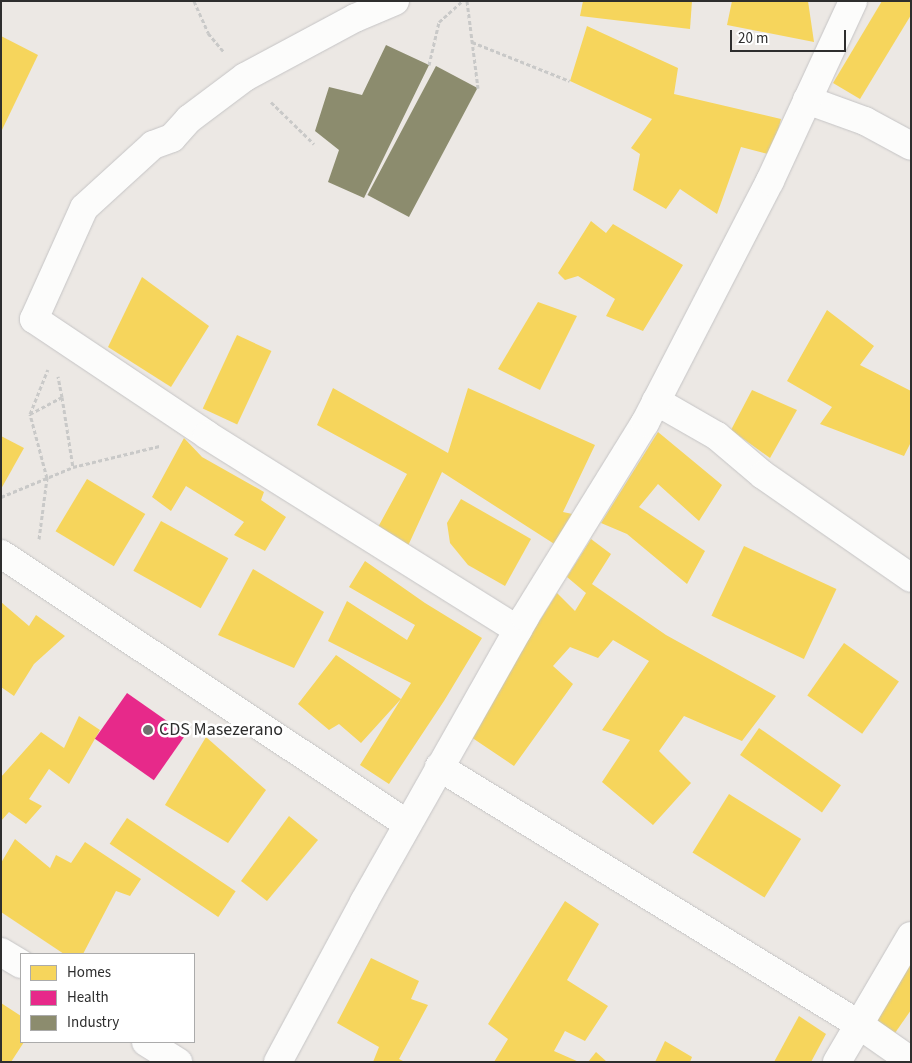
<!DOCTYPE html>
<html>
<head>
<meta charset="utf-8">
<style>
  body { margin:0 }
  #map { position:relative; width:912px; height:1063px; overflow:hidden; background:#ece8e4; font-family:"Source Sans 3",sans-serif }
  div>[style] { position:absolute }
  .homes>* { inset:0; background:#f6d55c; transform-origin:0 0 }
  .health>* { inset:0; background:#e7298a; transform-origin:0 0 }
  .industry>* { inset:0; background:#8c8c6e; transform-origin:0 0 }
  .path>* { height:3px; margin-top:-1.5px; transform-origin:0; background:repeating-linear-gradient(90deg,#c9c9c8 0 4px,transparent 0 6.5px) }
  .roads { filter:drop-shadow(0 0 1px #c5c4c5) drop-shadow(0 0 1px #c5c4c5) }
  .minor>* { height:28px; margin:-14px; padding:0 14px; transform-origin:14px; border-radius:14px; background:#fcfcfb }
  .dots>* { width:14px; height:14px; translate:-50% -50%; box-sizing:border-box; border:2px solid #fff; border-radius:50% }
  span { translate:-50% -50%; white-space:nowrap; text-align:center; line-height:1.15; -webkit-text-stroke:5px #fff; paint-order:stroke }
  .poi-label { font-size:18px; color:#2e2e2e }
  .left { translate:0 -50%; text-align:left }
  .frame { position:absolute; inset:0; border:2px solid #2e2e2e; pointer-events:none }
  .legend { position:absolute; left:20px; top:953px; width:175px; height:90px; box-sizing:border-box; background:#fff; border:1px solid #ababab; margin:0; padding:6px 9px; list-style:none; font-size:15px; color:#2e2e2e }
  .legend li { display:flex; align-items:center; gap:10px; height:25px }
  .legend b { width:25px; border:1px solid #ababab }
  .scale { position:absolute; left:730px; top:30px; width:116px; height:22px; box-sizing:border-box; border:2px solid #2e2e2e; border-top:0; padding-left:6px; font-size:15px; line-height:18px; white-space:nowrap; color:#2e2e2e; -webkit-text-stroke:4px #fff; paint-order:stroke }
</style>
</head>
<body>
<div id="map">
  <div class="homes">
    <i style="clip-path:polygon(583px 1px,692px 1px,690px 29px,580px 16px)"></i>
    <i style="clip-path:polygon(732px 1px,808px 1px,814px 42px,727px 25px)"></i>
    <i style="clip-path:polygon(882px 1px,911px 1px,911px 15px,860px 99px,833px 83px)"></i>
    <i style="clip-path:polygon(587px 26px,678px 68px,674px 94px,781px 119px,772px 155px,741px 147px,717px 214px,680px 189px,666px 209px,633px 190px,640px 154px,631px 148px,652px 119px,570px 81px)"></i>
    <i style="clip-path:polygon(1px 36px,38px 55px,1px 132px)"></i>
    <i style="clip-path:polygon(591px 221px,606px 233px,613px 224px,683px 265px,643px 331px,606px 316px,615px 299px,578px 276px,565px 280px,558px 273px)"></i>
    <i style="clip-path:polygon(142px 277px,209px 326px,171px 387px,108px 347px)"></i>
    <i style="clip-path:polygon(538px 302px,577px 316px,540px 390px,498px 369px)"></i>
    <i style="clip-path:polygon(827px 310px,874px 346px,860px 365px,911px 391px,911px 442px,904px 456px,820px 424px,832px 407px,787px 381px)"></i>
    <i style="left:237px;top:335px;width:38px;height:81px;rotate:25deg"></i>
    <i style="clip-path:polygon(333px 388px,448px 453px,468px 388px,595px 445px,563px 512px,577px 515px,559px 547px,442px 472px,407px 548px,377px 529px,407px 474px,317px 425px)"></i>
    <i style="clip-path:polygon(752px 390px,797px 410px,770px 458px,731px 430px)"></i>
    <i style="clip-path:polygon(658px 432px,722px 485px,699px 521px,658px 484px,639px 507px,705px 551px,687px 584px,627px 534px,601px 523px)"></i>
    <i style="clip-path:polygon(1px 436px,24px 448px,1px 489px)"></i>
    <i style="clip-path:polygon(184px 438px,202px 457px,264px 492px,261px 500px,286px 517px,265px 551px,234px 535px,244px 522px,186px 486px,171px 511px,152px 497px)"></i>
    <i style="left:87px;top:479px;width:68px;height:61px;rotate:31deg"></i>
    <i style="clip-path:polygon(461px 499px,531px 539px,505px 586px,468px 565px,450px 543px,447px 523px)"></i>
    <i style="left:161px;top:521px;width:77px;height:57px;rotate:29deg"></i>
    <i style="clip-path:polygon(591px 539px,611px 554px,592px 584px,666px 635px,776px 696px,742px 741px,684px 716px,659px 751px,691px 783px,653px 825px,602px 782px,630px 740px,602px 730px,649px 661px,613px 640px,598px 658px,570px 647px,553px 666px,573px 684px,514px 766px,468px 735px,557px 593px,575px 611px,586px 593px,567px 577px)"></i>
    <i style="left:744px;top:546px;width:102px;height:77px;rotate:25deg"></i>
    <i style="clip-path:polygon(365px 561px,425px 603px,482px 638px,444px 701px,389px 784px,360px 765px,401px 699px,361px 743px,339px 724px,329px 730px,298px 704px,336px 655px,401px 699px,411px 683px,328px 641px,347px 601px,407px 640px,415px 625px,349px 587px)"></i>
    <i style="clip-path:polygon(253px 569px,324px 612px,294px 668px,218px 635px)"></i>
    <i style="clip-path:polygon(1px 602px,29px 626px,36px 615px,65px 636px,34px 664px,14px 696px,1px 687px)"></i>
    <i style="left:844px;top:643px;width:67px;height:64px;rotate:35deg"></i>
    <i style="clip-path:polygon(79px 716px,100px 730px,69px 784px,49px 769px,29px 799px,42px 806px,26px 824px,9px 812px,1px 821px,1px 777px,41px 732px,64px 748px)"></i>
    <i style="left:759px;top:728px;width:100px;height:33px;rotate:35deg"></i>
    <i style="clip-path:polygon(206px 737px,266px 790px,228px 843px,165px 805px)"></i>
    <i style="left:729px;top:794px;width:85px;height:69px;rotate:32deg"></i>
    <i style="clip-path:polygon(289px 816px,318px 840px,267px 901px,241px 881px)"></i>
    <i style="left:127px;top:818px;width:131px;height:31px;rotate:34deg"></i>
    <i style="clip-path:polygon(15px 839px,50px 868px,56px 855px,71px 863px,85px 842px,141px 879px,130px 896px,116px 891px,83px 954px,64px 954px,1px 912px,1px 863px)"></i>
    <i style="clip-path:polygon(565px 901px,599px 924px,567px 980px,608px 1006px,585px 1041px,565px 1031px,554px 1051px,579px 1062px,494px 1062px,508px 1039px,488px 1024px)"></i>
    <i style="clip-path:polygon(371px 958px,419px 981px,411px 999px,428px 1005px,399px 1059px,405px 1062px,373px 1062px,379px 1047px,337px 1023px)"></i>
    <i style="clip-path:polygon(911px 961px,911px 1010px,895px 1033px,871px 1017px)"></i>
    <i style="clip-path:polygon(1px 1003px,21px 1016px,21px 1042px,24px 1042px,11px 1062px,1px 1062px)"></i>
    <i style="clip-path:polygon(799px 1016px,826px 1034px,811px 1062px,774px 1062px)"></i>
    <i style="clip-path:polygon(665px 1041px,692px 1057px,690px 1062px,655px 1062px)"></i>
    <i style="clip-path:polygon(596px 1052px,607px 1062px,588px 1062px)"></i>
  </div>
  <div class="health">
    <i style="left:127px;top:693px;width:72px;height:56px;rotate:35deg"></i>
  </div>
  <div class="industry">
    <i style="clip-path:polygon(386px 45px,429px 65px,364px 198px,328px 182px,339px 150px,315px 131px,329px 87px,362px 95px)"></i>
    <i style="left:436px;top:66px;width:47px;height:146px;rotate:28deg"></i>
  </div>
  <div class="path">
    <i style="left:194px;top:1px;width:35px;rotate:66deg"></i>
    <i style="left:208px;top:33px;width:25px;rotate:50deg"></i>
    <i style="left:467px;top:1px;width:88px;rotate:82.8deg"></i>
    <i style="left:472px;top:42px;width:105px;rotate:21.7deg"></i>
    <i style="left:429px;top:65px;width:44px;rotate:-76.9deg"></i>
    <i style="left:439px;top:22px;width:31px;rotate:-42deg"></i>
    <i style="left:271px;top:102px;width:60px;rotate:44.3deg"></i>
    <i style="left:62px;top:397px;width:71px;rotate:81.1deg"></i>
    <i style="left:30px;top:414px;width:36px;rotate:-28deg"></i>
    <i style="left:62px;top:397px;width:21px;rotate:-101deg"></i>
    <i style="left:1px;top:497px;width:78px;rotate:-22.6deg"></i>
    <i style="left:73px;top:467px;width:89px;rotate:-13.6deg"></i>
    <i style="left:39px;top:539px;width:62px;rotate:-82.5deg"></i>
    <i style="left:47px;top:478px;width:66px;rotate:-104.9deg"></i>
    <i style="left:30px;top:414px;width:48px;rotate:-68.2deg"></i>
  </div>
  <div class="roads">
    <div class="minor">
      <i style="left:395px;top:1px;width:43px;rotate:157deg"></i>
      <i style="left:355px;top:18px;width:125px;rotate:151.8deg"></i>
      <i style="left:245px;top:77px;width:70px;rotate:143.1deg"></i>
      <i style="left:189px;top:119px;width:25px;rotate:132deg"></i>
      <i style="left:172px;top:138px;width:20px;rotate:160deg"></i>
      <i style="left:153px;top:145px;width:93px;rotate:137.6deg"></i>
      <i style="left:84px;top:208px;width:122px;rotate:114.2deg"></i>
      <i style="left:34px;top:319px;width:208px;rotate:33.8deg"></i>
      <i style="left:207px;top:435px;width:367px;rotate:32.1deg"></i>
      <i style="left:807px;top:100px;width:62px;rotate:19.9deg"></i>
      <i style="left:865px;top:121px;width:52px;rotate:28.5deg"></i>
      <i style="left:656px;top:401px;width:70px;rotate:29.8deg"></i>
      <i style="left:717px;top:436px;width:60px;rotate:40.3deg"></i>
      <i style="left:763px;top:475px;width:180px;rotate:34.8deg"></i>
      <i style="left:1px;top:554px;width:488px;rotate:33.6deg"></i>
      <i style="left:439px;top:767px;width:492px;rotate:31.5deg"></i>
      <i style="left:858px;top:1024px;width:65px;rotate:34.9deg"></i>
      <i style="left:1px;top:952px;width:23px;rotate:31deg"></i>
      <i style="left:146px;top:1042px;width:38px;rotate:32deg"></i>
      <i style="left:278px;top:1062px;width:182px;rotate:-61.7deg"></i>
      <i style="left:364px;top:902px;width:327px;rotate:-60.5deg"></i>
      <i style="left:525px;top:617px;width:228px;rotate:-58.3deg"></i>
      <i style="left:645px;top:423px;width:272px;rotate:-62.7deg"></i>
      <i style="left:770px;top:181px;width:198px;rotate:-65.2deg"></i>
      <i style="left:837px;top:1062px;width:146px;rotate:-59.6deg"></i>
    </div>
  </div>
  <div class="dots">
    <i style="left:148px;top:730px;background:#706f6e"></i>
  </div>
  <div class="poi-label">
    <span class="left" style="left:159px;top:730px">CDS Masezerano</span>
  </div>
  <div class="frame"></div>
  <ul class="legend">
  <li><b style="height:14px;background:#f6d55c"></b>Homes</li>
  <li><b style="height:14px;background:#e7298a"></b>Health</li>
  <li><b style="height:14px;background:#8c8c6e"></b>Industry</li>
  </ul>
  <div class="scale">20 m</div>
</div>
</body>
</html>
